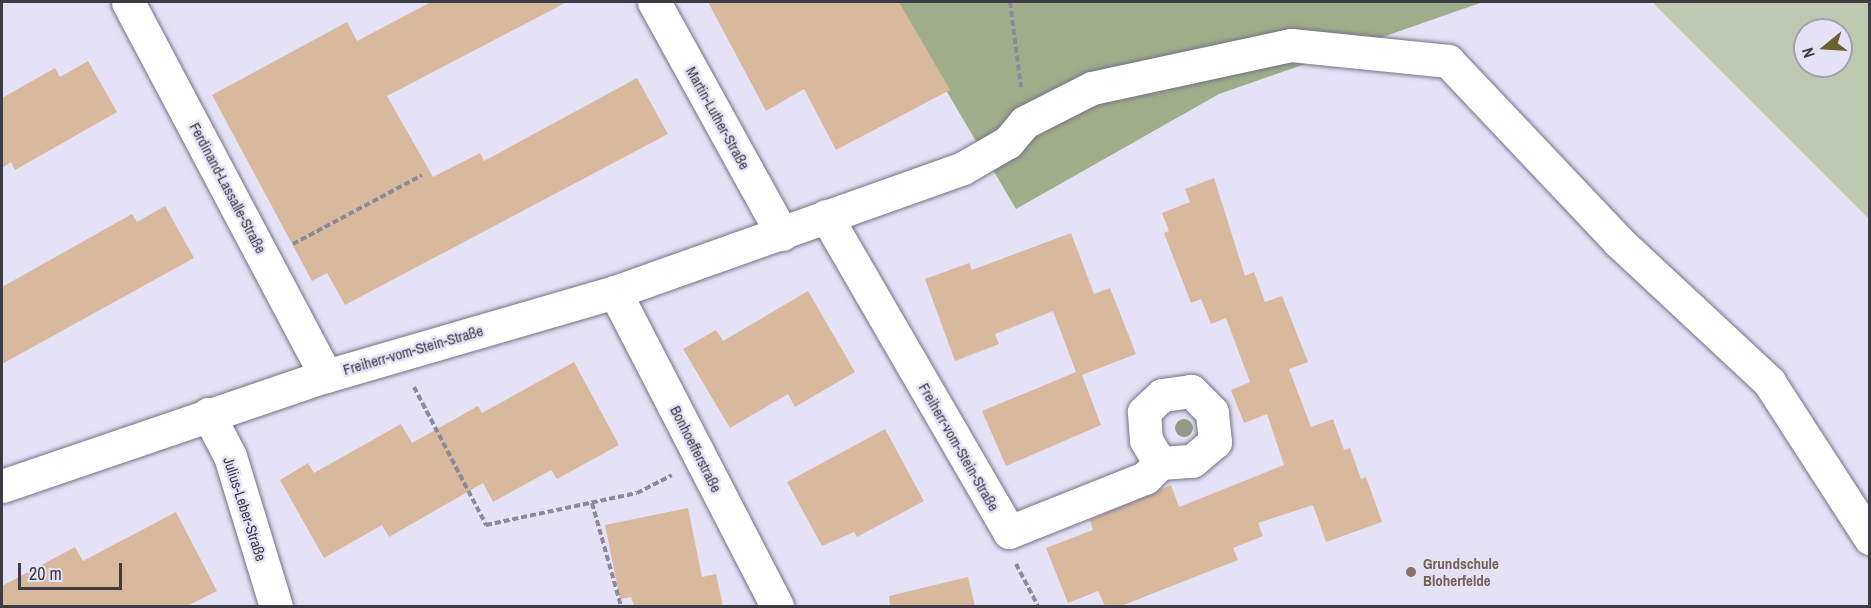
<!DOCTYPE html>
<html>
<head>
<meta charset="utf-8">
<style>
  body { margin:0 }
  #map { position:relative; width:1871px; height:608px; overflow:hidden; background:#e5e2f7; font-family:"Archivo Narrow",sans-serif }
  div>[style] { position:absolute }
  .green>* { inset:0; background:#bec8af }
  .forest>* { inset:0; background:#9fad8a }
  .building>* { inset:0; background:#d8b99e }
  .path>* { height:4px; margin-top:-2px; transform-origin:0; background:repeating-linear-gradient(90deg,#8c8a98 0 6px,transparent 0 9px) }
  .roads { filter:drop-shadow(0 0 2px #747184) drop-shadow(0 0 2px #747184) }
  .minor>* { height:33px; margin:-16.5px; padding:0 16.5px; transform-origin:16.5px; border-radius:16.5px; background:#fff }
  .trees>* { width:18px; height:18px; margin:-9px; border-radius:50%; background:#919a86 }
  .dots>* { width:16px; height:16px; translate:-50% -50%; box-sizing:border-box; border:3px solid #e5e2f7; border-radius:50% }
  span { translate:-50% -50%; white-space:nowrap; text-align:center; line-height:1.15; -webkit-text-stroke:5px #e5e2f7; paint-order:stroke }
  .street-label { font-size:15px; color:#3d3c44 }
  .education-label { font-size:15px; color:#785e54; font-weight:700 }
  .left { translate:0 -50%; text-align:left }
  .frame { position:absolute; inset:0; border:3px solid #3d3c44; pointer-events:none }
  .north { position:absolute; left:1793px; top:18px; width:60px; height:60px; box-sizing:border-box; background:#e5e2f7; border:2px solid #a2a0af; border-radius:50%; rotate:252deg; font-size:16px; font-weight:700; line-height:24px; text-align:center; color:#3d3c44 }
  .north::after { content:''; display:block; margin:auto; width:21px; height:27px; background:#6a612e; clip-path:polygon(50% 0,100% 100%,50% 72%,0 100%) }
  .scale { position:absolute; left:18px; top:563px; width:104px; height:27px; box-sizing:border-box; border:3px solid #3d3c44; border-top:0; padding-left:8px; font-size:18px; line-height:21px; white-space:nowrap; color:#3d3c44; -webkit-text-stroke:4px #e5e2f7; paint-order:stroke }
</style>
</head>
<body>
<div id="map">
  <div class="green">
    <i style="clip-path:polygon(evenodd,1652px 2px,1869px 2px,1869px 219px,1652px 2px,1805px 30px,1841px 30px,1841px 66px,1805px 66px,1805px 30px)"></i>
  </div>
  <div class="forest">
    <i style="clip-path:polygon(894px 2px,1483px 2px,1219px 94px,1016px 209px)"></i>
  </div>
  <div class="building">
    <i style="clip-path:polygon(431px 2px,567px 2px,387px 96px,433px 177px,480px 153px,484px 161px,637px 78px,668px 134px,345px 305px,327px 273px,312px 281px,212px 95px,347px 22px,357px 41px)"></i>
    <i style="clip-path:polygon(708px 2px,899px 2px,950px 90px,836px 150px,804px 89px,766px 111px)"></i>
    <i style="clip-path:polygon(88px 61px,117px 112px,15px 170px,11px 162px,2px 168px,2px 98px,55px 68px,60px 77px)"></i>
    <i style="clip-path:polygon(1214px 178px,1245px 276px,1254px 272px,1265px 302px,1282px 296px,1308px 362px,1289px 369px,1311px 427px,1333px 419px,1344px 450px,1350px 448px,1361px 479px,1366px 477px,1382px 522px,1326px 542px,1313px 505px,1258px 523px,1263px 536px,1233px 548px,1238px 560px,1121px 606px,1105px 606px,1098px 591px,1068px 603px,1046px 548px,1093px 530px,1090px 520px,1171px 485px,1179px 507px,1284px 465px,1267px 414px,1244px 423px,1231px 390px,1250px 382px,1226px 318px,1211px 324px,1201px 299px,1191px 303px,1164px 233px,1169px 231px,1162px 213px,1190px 202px,1185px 189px)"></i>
    <i style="clip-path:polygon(165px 206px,194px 258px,2px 364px,2px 287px,132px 214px,137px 222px)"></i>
    <i style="clip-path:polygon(1071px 233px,1094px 294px,1110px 288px,1136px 354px,1082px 375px,1101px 425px,1006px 466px,982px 411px,1076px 372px,1053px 311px,995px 334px,999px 344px,955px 361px,925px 279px,969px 263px,972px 270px)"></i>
    <i style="clip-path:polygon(808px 291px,855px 372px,795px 407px,788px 394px,730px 428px,683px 349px,716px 330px,723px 341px)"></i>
    <i style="clip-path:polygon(574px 362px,619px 445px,557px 479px,551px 470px,493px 502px,483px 483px,389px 537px,382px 525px,324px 558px,280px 480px,308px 463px,314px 473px,401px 424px,412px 443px,478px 406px,482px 413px)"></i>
    <i style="clip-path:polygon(885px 429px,924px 501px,857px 537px,854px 532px,822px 546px,787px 482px)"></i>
    <i style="clip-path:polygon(688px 508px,702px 577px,716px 574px,723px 606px,634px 606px,631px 597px,620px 599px,605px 525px)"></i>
    <i style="clip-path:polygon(176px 512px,217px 591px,187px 606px,2px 606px,2px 586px,75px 547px,83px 561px)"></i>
    <i style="clip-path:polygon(968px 577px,975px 606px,890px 606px,889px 596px)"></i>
  </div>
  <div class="path">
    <i style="left:1010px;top:2px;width:86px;rotate:82.6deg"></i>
    <i style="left:293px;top:244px;width:146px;rotate:-28.1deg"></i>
    <i style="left:414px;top:387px;width:156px;rotate:62.4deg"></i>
    <i style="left:486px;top:525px;width:154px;rotate:-12deg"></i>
    <i style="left:637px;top:493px;width:39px;rotate:-27deg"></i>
    <i style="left:592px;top:503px;width:107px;rotate:74.3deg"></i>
    <i style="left:1016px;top:564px;width:47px;rotate:62.4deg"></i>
  </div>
  <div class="roads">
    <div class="minor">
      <i style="left:128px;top:2px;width:423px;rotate:62.1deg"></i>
      <i style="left:654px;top:2px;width:265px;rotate:61.1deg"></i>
      <i style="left:826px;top:216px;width:365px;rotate:59.9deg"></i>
      <i style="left:1009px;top:532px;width:146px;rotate:-21.7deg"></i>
      <i style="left:1145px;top:478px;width:21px;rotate:-45deg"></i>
      <i style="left:1160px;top:463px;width:32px;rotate:-4deg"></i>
      <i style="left:1192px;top:461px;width:30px;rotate:-40deg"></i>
      <i style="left:1215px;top:442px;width:30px;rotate:-96deg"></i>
      <i style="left:1212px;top:412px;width:30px;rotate:-135deg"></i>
      <i style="left:1191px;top:391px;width:29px;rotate:172deg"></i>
      <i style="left:1162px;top:395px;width:25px;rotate:137deg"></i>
      <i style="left:1144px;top:412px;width:28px;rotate:86deg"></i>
      <i style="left:1146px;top:440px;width:27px;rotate:59deg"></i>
      <i style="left:615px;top:292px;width:353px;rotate:62.7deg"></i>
      <i style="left:208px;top:414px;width:47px;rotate:62.4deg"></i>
      <i style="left:230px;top:456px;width:157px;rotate:73deg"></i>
      <i style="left:2px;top:486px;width:342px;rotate:-18.8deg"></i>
      <i style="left:326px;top:376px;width:301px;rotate:-16.2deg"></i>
      <i style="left:615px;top:292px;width:369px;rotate:-19.6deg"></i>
      <i style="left:963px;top:168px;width:52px;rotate:-30deg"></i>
      <i style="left:1008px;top:142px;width:26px;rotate:-50deg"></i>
      <i style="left:1025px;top:122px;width:75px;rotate:-26.9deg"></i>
      <i style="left:1092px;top:88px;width:204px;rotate:-12.2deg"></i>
      <i style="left:1291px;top:45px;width:158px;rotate:5.8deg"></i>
      <i style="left:1448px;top:61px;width:248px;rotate:46.6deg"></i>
      <i style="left:1618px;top:241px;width:207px;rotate:43deg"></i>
      <i style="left:1769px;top:382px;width:186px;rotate:57.1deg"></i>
    </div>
  </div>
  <div class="trees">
    <i style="left:1184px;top:428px"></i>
  </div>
  <div class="dots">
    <i style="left:1411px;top:572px;background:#8d6e63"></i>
  </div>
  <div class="street-label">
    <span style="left:718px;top:118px;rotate:61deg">Martin-Luther-Straße</span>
    <span style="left:228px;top:188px;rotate:62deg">Ferdinand-Lassalle-Straße</span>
    <span style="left:413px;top:350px;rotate:-16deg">Freiherr-vom-Stein-Straße</span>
    <span style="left:959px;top:447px;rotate:60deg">Freiherr-vom-Stein-Straße</span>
    <span style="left:696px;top:449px;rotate:63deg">Bonhoefferstraße</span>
    <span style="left:245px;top:509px;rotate:72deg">Julius-Leber-Straße</span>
  </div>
  <div class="education-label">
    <span class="left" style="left:1423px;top:572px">Grundschule<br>Bloherfelde</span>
  </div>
  <div class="frame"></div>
  <div class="north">N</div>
  <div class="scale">20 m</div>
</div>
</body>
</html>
